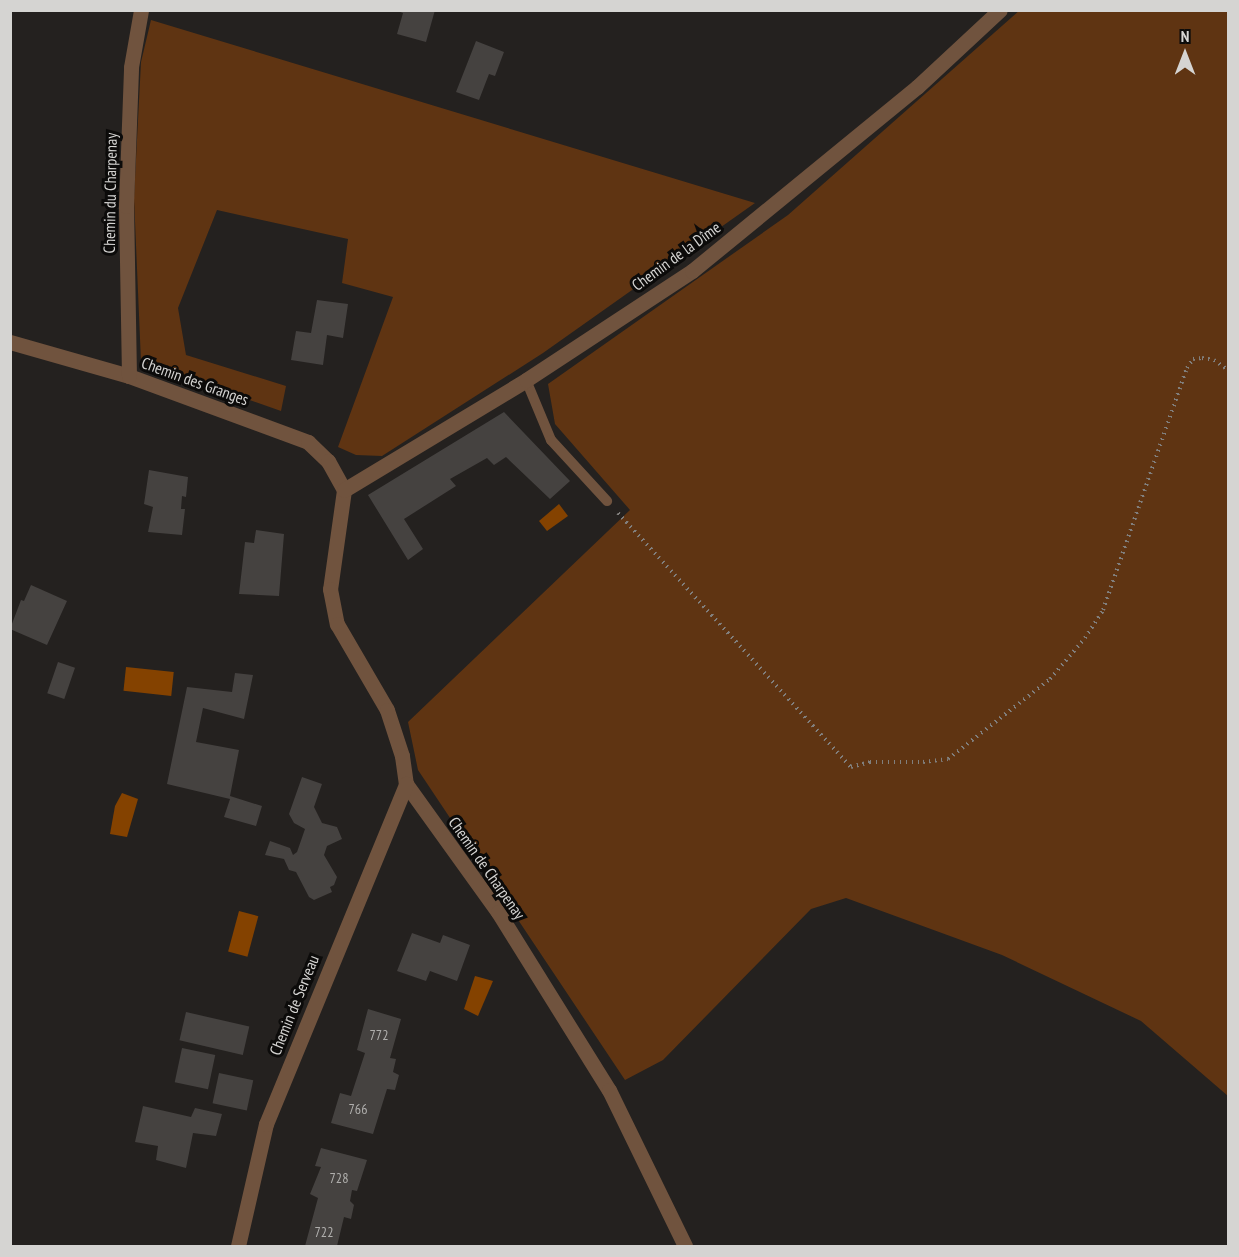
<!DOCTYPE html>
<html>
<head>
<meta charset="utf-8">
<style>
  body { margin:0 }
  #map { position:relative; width:1239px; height:1257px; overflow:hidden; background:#24211f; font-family:"PT Sans Narrow",sans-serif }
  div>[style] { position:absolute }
  .green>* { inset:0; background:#5f3412 }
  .water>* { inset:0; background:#844200; transform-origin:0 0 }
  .building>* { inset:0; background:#454240; transform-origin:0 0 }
  .path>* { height:4px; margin-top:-2px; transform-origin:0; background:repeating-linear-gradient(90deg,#817f7d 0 1.5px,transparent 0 6px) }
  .service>* { height:10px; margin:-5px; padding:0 5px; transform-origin:5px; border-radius:5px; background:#70533e }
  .minor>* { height:15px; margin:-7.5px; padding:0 7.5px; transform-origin:7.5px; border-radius:7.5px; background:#70533e }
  span { translate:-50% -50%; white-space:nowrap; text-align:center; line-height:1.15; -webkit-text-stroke:6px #0c0b0a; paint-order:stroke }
  .number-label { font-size:14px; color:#b1b0ae }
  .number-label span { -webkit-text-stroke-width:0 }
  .street-label { font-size:16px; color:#d5d4d2 }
  .frame { position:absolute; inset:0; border:12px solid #d5d4d2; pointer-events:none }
  .north { position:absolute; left:1155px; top:24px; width:60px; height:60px; -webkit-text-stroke:4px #0c0b0a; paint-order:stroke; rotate:0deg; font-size:16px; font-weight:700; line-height:24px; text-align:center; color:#d5d4d2 }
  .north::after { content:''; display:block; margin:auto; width:21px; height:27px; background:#d5d4d2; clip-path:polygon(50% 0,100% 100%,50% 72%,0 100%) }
</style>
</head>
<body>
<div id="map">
  <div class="green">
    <i style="clip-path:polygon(1020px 10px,1228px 11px,1228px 1096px,1141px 1021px,1002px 955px,846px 898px,811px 909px,663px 1060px,625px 1080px,418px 770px,408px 722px,630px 510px,555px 424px,548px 384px,788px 215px)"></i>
    <i style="clip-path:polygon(151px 20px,755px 203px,543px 353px,382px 456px,356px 455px,338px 447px,393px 297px,342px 283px,348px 239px,217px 210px,178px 308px,186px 355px,286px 386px,281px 411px,141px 362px,134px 198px,141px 62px)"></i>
  </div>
  <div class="water">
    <i style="clip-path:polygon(559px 504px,568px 516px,547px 531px,539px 521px)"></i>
    <i style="left:126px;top:667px;width:48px;height:24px;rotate:6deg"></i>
    <i style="clip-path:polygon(122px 793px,138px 799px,127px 837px,110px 834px,115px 806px)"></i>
    <i style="left:239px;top:911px;width:20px;height:42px;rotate:15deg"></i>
    <i style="clip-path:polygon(475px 976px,493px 981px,478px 1016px,464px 1009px)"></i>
  </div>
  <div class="building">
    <i style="clip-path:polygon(395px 10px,435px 10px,426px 42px,397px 34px,403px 13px)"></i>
    <i style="clip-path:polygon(476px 41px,504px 52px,495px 76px,489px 74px,479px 100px,456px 92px)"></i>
    <i style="clip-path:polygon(317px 300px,348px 304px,343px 338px,327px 335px,323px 365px,291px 360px,296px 331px,311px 333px)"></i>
    <i style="clip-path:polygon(504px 412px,570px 481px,550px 499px,506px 457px,494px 465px,487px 458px,450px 479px,456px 486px,404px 519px,423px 549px,408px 560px,368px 495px)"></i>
    <i style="clip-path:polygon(149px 470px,188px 477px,186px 497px,182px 496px,181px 509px,185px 509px,182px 535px,148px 532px,153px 507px,144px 504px)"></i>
    <i style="clip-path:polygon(256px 530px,284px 534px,279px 596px,239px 594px,245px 542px,254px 543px)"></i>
    <i style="clip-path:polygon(31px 585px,67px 601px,47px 645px,10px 629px,21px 600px,24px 601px)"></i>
    <i style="left:58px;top:662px;width:18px;height:33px;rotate:19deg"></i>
    <i style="clip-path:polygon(235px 673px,253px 675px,244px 719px,203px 708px,196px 742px,239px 750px,230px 796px,262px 806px,256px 826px,224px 817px,230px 799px,167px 784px,187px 687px,232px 692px)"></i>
    <i style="clip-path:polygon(302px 777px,322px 784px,314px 807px,322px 823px,337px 827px,342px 839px,327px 846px,324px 855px,337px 877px,334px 885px,330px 887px,332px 892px,314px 900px,309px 897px,296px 872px,289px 870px,284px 859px,265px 855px,270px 841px,290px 848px,293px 855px,297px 852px,305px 829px,294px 823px,289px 814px)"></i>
    <i style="clip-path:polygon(412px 933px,440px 943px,443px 935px,470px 945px,457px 981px,430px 971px,426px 981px,397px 971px)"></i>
    <i style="clip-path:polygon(368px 1009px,401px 1019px,390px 1058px,396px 1059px,393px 1072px,399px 1075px,395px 1090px,387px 1089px,373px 1134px,331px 1123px,340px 1093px,351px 1096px,365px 1053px,357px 1050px)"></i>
    <i style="left:186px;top:1012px;width:65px;height:29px;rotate:13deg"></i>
    <i style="left:182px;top:1048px;width:34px;height:35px;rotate:12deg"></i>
    <i style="left:219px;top:1073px;width:35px;height:31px;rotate:12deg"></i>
    <i style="clip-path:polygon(143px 1106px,191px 1117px,195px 1108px,222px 1114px,216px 1136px,193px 1133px,186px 1168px,156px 1160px,158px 1146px,135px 1142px)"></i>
    <i style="clip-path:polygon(321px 1148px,367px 1160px,357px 1191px,352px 1190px,350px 1201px,354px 1205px,351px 1219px,344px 1217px,337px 1246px,305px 1246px,318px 1198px,310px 1194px,321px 1167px,315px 1166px)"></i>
  </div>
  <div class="path">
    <i style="left:618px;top:513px;width:345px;rotate:47.5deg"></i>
    <i style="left:851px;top:767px;width:20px;rotate:-15deg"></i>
    <i style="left:870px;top:762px;width:53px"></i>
    <i style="left:923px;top:762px;width:25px;rotate:-7deg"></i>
    <i style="left:948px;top:759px;width:130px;rotate:-38.1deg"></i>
    <i style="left:1050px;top:679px;width:54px;rotate:-49.5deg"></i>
    <i style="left:1085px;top:638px;width:33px;rotate:-57deg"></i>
    <i style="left:1103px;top:610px;width:256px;rotate:-70.9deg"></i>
    <i style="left:1187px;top:368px;width:11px;rotate:-56deg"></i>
    <i style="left:1193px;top:359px;width:9px;rotate:-6deg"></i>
    <i style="left:1202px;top:358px;width:12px;rotate:9deg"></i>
    <i style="left:1214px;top:360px;width:17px;rotate:36deg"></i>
  </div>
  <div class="service">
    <i style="left:526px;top:380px;width:65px;rotate:67.4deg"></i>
    <i style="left:551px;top:440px;width:83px;rotate:47.4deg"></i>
  </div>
  <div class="minor">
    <i style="left:10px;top:342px;width:124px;rotate:15.9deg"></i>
    <i style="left:129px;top:376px;width:191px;rotate:20.2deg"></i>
    <i style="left:308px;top:442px;width:28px;rotate:44deg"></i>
    <i style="left:328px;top:461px;width:33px;rotate:61deg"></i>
    <i style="left:129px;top:376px;width:170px;rotate:-91deg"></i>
    <i style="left:126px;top:206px;width:139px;rotate:-87.9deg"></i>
    <i style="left:131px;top:67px;width:58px;rotate:-80deg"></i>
    <i style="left:344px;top:490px;width:100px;rotate:98deg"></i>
    <i style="left:330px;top:589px;width:36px;rotate:79deg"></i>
    <i style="left:337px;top:624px;width:99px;rotate:59.8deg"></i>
    <i style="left:387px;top:710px;width:48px;rotate:71.9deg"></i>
    <i style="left:402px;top:756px;width:28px;rotate:82deg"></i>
    <i style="left:406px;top:784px;width:158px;rotate:54.3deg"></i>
    <i style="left:498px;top:912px;width:210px;rotate:58.1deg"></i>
    <i style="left:609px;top:1090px;width:174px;rotate:64deg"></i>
    <i style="left:344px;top:490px;width:213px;rotate:-31.1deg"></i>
    <i style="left:526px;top:380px;width:199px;rotate:-33.3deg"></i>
    <i style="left:692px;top:271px;width:291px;rotate:-39.3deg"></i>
    <i style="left:917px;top:87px;width:113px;rotate:-42.9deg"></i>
    <i style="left:238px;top:1246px;width:125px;rotate:-77.1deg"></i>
    <i style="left:266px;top:1124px;width:368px;rotate:-67.6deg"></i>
  </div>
  <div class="number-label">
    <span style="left:379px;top:1035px">772</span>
    <span style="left:358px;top:1109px">766</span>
    <span style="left:339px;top:1178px">728</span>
    <span style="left:324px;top:1232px">722</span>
  </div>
  <div class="street-label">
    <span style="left:110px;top:193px;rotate:-89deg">Chemin du Charpenay</span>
    <span style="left:676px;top:256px;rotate:-36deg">Chemin de la Dîme</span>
    <span style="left:195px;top:381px;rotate:20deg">Chemin des Granges</span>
    <span style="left:487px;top:868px;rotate:55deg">Chemin de Charpenay</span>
    <span style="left:294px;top:1005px;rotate:-68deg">Chemin de Serveau</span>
  </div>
  <div class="frame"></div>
  <div class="north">N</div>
</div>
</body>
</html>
